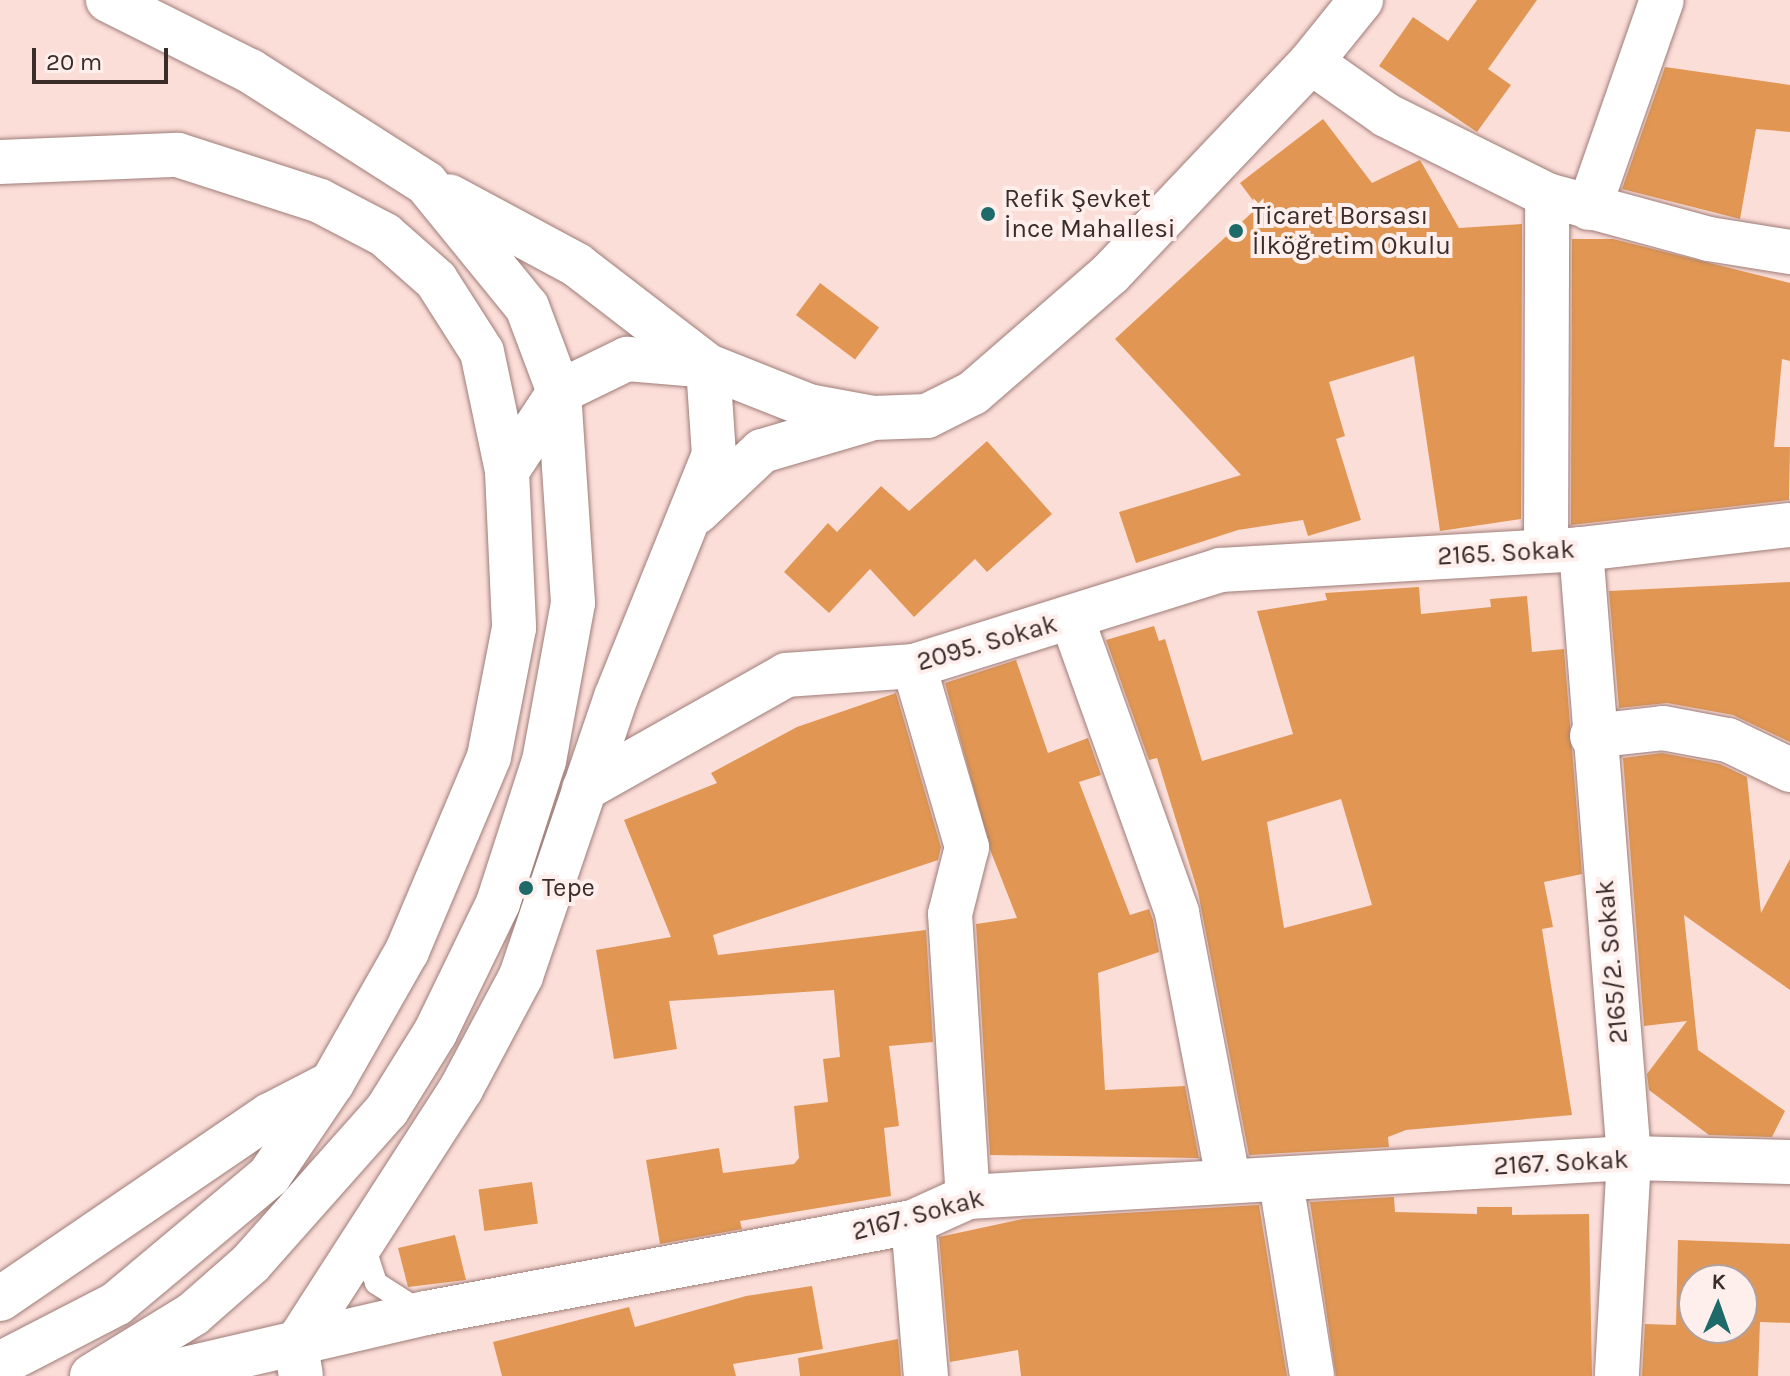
<!DOCTYPE html>
<html>
<head>
<meta charset="utf-8">
<style>
  body { margin:0 }
  #map { position:relative; width:1790px; height:1376px; overflow:hidden; background:#fcded9; font-family:Karla,sans-serif }
  div>[style] { position:absolute }
  .building>* { inset:0; background:#e19753; transform-origin:0 0 }
  .roads { filter:drop-shadow(0 0 2px #9f7d78) drop-shadow(0 0 2px #9f7d78) }
  .lane>* { height:22px; margin:-11px; padding:0 11px; transform-origin:11px; border-radius:11px; background:#fff }
  .street>* { height:44px; margin:-22px; padding:0 22px; transform-origin:22px; border-radius:22px; background:#fff }
  .secondary>* { height:44px; margin:-22px; padding:0 22px; transform-origin:22px; border-radius:22px; background:#fff }
  .dots>* { width:22px; height:22px; translate:-50% -50%; box-sizing:border-box; border:4px solid #feefec; border-radius:50% }
  span { translate:-50% -50%; white-space:nowrap; text-align:center; line-height:1.15; -webkit-text-stroke:8px #feefec; paint-order:stroke }
  .poi-label { font-size:26px; color:#3a2c29 }
  .left { translate:0 -50%; text-align:left }
  .street-label { font-size:26px; color:#3a2c29 }
  .north { position:absolute; left:1678px; top:1264px; width:80px; height:80px; box-sizing:border-box; background:#feefec; border:2px solid #b0a19e; border-radius:50%; rotate:2deg; font-size:22px; font-weight:700; line-height:32px; text-align:center; color:#3a2c29 }
  .north::after { content:''; display:block; margin:auto; width:28px; height:36px; background:#1e6a68; clip-path:polygon(50% 0,100% 100%,50% 72%,0 100%) }
  .scale { position:absolute; left:32px; top:48px; width:136px; height:36px; box-sizing:border-box; border:4px solid #3a2c29; border-top:0; padding-left:10px; font-size:24px; line-height:28px; white-space:nowrap; color:#3a2c29; -webkit-text-stroke:6px #feefec; paint-order:stroke }
</style>
</head>
<body>
<div id="map">
  <div class="building">
    <i style="clip-path:polygon(1477px 0,1537px 0,1488px 69px,1511px 85px,1477px 132px,1379px 66px,1413px 17px,1448px 41px)"></i>
    <i style="clip-path:polygon(1665px 67px,1790px 85px,1790px 132px,1756px 129px,1740px 219px,1622px 189px)"></i>
    <i style="clip-path:polygon(1323px 119px,1372px 183px,1420px 160px,1459px 228px,1522px 224px,1521px 519px,1440px 531px,1414px 356px,1329px 382px,1345px 436px,1336px 439px,1361px 520px,1308px 536px,1303px 520px,1238px 530px,1136px 563px,1119px 512px,1241px 475px,1115px 339px,1258px 207px,1240px 183px)"></i>
    <i style="clip-path:polygon(1572px 239px,1613px 239px,1790px 283px,1790px 361px,1782px 359px,1774px 447px,1790px 447px,1789px 500px,1571px 525px)"></i>
    <i style="left:820px;top:283px;width:74px;height:40px;rotate:37deg"></i>
    <i style="clip-path:polygon(987px 441px,1052px 514px,987px 572px,975px 559px,914px 617px,870px 569px,829px 613px,784px 572px,828px 523px,837px 532px,881px 486px,909px 511px)"></i>
    <i style="clip-path:polygon(1790px 582px,1790px 742px,1733px 715px,1667px 703px,1619px 708px,1609px 591px)"></i>
    <i style="clip-path:polygon(evenodd,1419px 587px,1421px 614px,1491px 607px,1490px 599px,1527px 596px,1532px 652px,1564px 649px,1582px 874px,1544px 882px,1553px 927px,1542px 929px,1572px 1115px,1406px 1130px,1388px 1137px,1389px 1147px,1249px 1155px,1198px 892px,1157px 758px,1149px 760px,1106px 640px,1154px 626px,1159px 641px,1165px 639px,1202px 761px,1293px 734px,1257px 611px,1327px 600px,1325px 593px,1419px 587px,1341px 799px,1372px 905px,1284px 928px,1267px 822px,1341px 799px)"></i>
    <i style="clip-path:polygon(1016px 660px,1048px 753px,1088px 738px,1101px 775px,1079px 782px,1130px 915px,1149px 909px,1153px 920px,1159px 952px,1098px 973px,1105px 1090px,1185px 1086px,1199px 1158px,990px 1155px,976px 924px,1017px 918px,991px 852px,945px 683px)"></i>
    <i style="clip-path:polygon(896px 693px,941px 847px,938px 860px,713px 935px,718px 955px,926px 930px,933px 1042px,889px 1046px,899px 1126px,884px 1128px,891px 1196px,740px 1221px,742px 1229px,660px 1244px,646px 1160px,719px 1148px,723px 1173px,794px 1164px,799px 1158px,794px 1106px,828px 1102px,823px 1059px,840px 1057px,834px 990px,669px 1001px,677px 1049px,614px 1059px,596px 950px,671px 937px,624px 820px,717px 783px,711px 773px,797px 727px)"></i>
    <i style="clip-path:polygon(1662px 753px,1720px 764px,1747px 777px,1761px 913px,1790px 859px,1790px 990px,1684px 915px,1698px 1050px,1785px 1111px,1772px 1137px,1709px 1135px,1649px 1090px,1647px 1074px,1687px 1021px,1644px 1026px,1623px 758px)"></i>
    <i style="left:532px;top:1182px;width:42px;height:54px;rotate:82deg"></i>
    <i style="clip-path:polygon(1394px 1197px,1395px 1212px,1477px 1214px,1477px 1207px,1512px 1207px,1512px 1215px,1589px 1214px,1592px 1376px,1336px 1376px,1310px 1202px)"></i>
    <i style="clip-path:polygon(1259px 1205px,1287px 1376px,1021px 1376px,1018px 1350px,950px 1362px,939px 1237px,1023px 1219px)"></i>
    <i style="clip-path:polygon(455px 1235px,466px 1280px,408px 1287px,398px 1248px)"></i>
    <i style="clip-path:polygon(evenodd,1678px 1240px,1790px 1244px,1790px 1323px,1760px 1322px,1758px 1376px,1642px 1376px,1645px 1324px,1676px 1325px,1678px 1240px,1694px 1280px,1742px 1280px,1742px 1328px,1694px 1328px,1694px 1280px)"></i>
    <i style="clip-path:polygon(812px 1286px,823px 1349px,733px 1364px,736px 1376px,502px 1376px,493px 1342px,629px 1307px,635px 1327px,746px 1296px)"></i>
    <i style="clip-path:polygon(898px 1339px,901px 1376px,800px 1376px,798px 1358px)"></i>
  </div>
  <div class="roads">
    <div class="lane">
      <i style="left:363px;top:1243px;width:42px;rotate:72deg"></i>
      <i style="left:376px;top:1283px;width:50px;rotate:32.7deg"></i>
    </div>
    <div class="street">
      <i style="left:1311px;top:62px;width:80px;rotate:-51.1deg"></i>
      <i style="left:1589px;top:208px;width:220px;rotate:-70.7deg"></i>
      <i style="left:1581px;top:549px;width:611px;rotate:85.49deg"></i>
      <i style="left:1629px;top:1158px;width:218px;rotate:93.2deg"></i>
      <i style="left:1546px;top:550px;width:355px;rotate:-89.8deg"></i>
      <i style="left:1072px;top:619px;width:312px;rotate:70.3deg"></i>
      <i style="left:1177px;top:913px;width:270px;rotate:79.1deg"></i>
      <i style="left:914px;top:666px;width:189px;rotate:73.7deg"></i>
      <i style="left:967px;top:847px;width:69px;rotate:104.2deg"></i>
      <i style="left:950px;top:914px;width:284px;rotate:86.4deg"></i>
      <i style="left:1592px;top:736px;width:71px;rotate:-6.4deg"></i>
      <i style="left:1663px;top:728px;width:66px;rotate:10.5deg"></i>
      <i style="left:1728px;top:740px;width:69px;rotate:25.8deg"></i>
      <i style="left:584px;top:789px;width:232px;rotate:-29.4deg"></i>
      <i style="left:786px;top:675px;width:128px;rotate:-4deg"></i>
      <i style="left:914px;top:666px;width:321px;rotate:-17.4deg"></i>
      <i style="left:1220px;top:570px;width:362px;rotate:-3.3deg"></i>
      <i style="left:1581px;top:549px;width:210px;rotate:-6.6deg"></i>
      <i style="left:1281px;top:1182px;width:196px;rotate:80.9deg"></i>
      <i style="left:913px;top:1222px;width:155px;rotate:85.2deg"></i>
      <i style="left:296px;top:1345px;width:31px;rotate:81deg"></i>
    </div>
    <div class="secondary">
      <i style="left:0;top:162px;width:178px;rotate:-2.3deg"></i>
      <i style="left:178px;top:155px;width:149px;rotate:17.9deg"></i>
      <i style="left:320px;top:201px;width:73px;rotate:27.6deg"></i>
      <i style="left:385px;top:235px;width:68px;rotate:41.4deg"></i>
      <i style="left:436px;top:280px;width:85px;rotate:57.4deg"></i>
      <i style="left:482px;top:352px;width:122px;rotate:78.1deg"></i>
      <i style="left:507px;top:471px;width:157px;rotate:87.4deg"></i>
      <i style="left:514px;top:628px;width:131px;rotate:101deg"></i>
      <i style="left:489px;top:757px;width:211px;rotate:112.9deg"></i>
      <i style="left:407px;top:951px;width:152px;rotate:119.6deg"></i>
      <i style="left:332px;top:1083px;width:112px;rotate:124.1deg"></i>
      <i style="left:269px;top:1176px;width:199px;rotate:140.1deg"></i>
      <i style="left:116px;top:1304px;width:131px;rotate:152.7deg"></i>
      <i style="left:507px;top:471px;width:95px;rotate:-56.6deg"></i>
      <i style="left:559px;top:392px;width:76px;rotate:-25.9deg"></i>
      <i style="left:627px;top:359px;width:81px;rotate:4.9deg"></i>
      <i style="left:708px;top:366px;width:109px;rotate:21.6deg"></i>
      <i style="left:809px;top:406px;width:65px;rotate:10.6deg"></i>
      <i style="left:873px;top:418px;width:54px;rotate:-2.1deg"></i>
      <i style="left:927px;top:416px;width:51px;rotate:-26.6deg"></i>
      <i style="left:973px;top:393px;width:181px;rotate:-41deg"></i>
      <i style="left:1110px;top:274px;width:292px;rotate:-46.5deg"></i>
      <i style="left:1311px;top:62px;width:92px;rotate:35.2deg"></i>
      <i style="left:1386px;top:115px;width:180px;rotate:26.4deg"></i>
      <i style="left:1547px;top:195px;width:168px;rotate:15.2deg"></i>
      <i style="left:1709px;top:239px;width:82px;rotate:9.1deg"></i>
      <i style="left:697px;top:512px;width:89px;rotate:-43.2deg"></i>
      <i style="left:762px;top:451px;width:109px;rotate:-16.4deg"></i>
      <i style="left:0;top:1299px;width:327px;rotate:-34.3deg"></i>
      <i style="left:270px;top:1115px;width:68px;rotate:-27.3deg"></i>
      <i style="left:296px;top:1345px;width:305px;rotate:-57.2deg"></i>
      <i style="left:461px;top:1089px;width:128px;rotate:-62deg"></i>
      <i style="left:521px;top:976px;width:295px;rotate:-71.2deg"></i>
      <i style="left:616px;top:697px;width:261px;rotate:-68deg"></i>
      <i style="left:714px;top:455px;width:89px;rotate:-93.9deg"></i>
      <i style="left:708px;top:366px;width:165px;rotate:-142.4deg"></i>
      <i style="left:577px;top:265px;width:145px;rotate:-151.7deg"></i>
      <i style="left:92px;top:1376px;width:119px;rotate:-31.5deg"></i>
      <i style="left:193px;top:1314px;width:77px;rotate:-41.3deg"></i>
      <i style="left:251px;top:1263px;width:205px;rotate:-48.4deg"></i>
      <i style="left:387px;top:1110px;width:91px;rotate:-58.1deg"></i>
      <i style="left:435px;top:1033px;width:144px;rotate:-64.1deg"></i>
      <i style="left:498px;top:903px;width:149px;rotate:-72.1deg"></i>
      <i style="left:544px;top:761px;width:161px;rotate:-79.6deg"></i>
      <i style="left:573px;top:603px;width:211px;rotate:-93.8deg"></i>
      <i style="left:559px;top:392px;width:91px;rotate:-110.6deg"></i>
      <i style="left:527px;top:307px;width:160px;rotate:-129.2deg"></i>
      <i style="left:426px;top:183px;width:209px;rotate:-147.5deg"></i>
      <i style="left:250px;top:71px;width:159px;rotate:-153.4deg"></i>
      <i style="left:155px;top:1376px;width:278px;rotate:-13.1deg"></i>
      <i style="left:426px;top:1313px;width:495px;rotate:-10.6deg"></i>
      <i style="left:913px;top:1222px;width:60px;rotate:-24.4deg"></i>
      <i style="left:968px;top:1197px;width:662px;rotate:-3.38deg"></i>
      <i style="left:1629px;top:1158px;width:161px;rotate:1.4deg"></i>
    </div>
  </div>
  <div class="dots">
    <i style="left:988px;top:214px;background:#1e6a68"></i>
    <i style="left:1236px;top:231px;background:#1e6a68"></i>
    <i style="left:526px;top:888px;background:#1e6a68"></i>
  </div>
  <div class="poi-label">
    <span class="left" style="left:1004px;top:214px">Refik Şevket<br>İnce Mahallesi</span>
    <span class="left" style="left:1252px;top:231px">Ticaret Borsası<br>İlköğretim Okulu</span>
    <span class="left" style="left:542px;top:888px">Tepe</span>
  </div>
  <div class="street-label">
    <span style="left:1506px;top:553px;rotate:-3deg">2165. Sokak</span>
    <span style="left:987px;top:643px;rotate:-16deg">2095. Sokak</span>
    <span style="left:1612px;top:962px;rotate:-95deg">2165/2. Sokak</span>
    <span style="left:1561px;top:1163px;rotate:-3deg">2167. Sokak</span>
    <span style="left:918px;top:1215px;rotate:-15deg">2167. Sokak</span>
  </div>
  <div class="north">K</div>
  <div class="scale">20 m</div>
</div>
</body>
</html>
